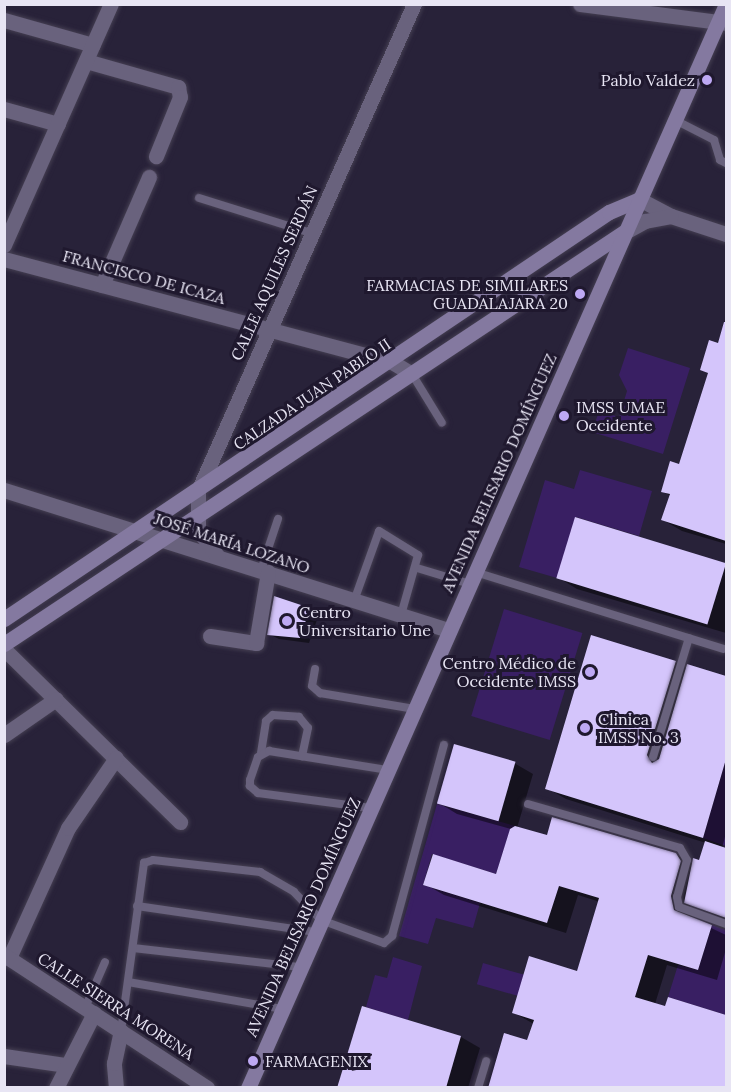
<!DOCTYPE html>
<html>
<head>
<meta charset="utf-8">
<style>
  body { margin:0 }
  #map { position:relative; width:731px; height:1092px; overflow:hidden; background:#282239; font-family:Lora,serif }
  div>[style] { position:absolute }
  .green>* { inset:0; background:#391f63; transform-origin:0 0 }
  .shadow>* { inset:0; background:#0007 }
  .building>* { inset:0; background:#d4c5fb; transform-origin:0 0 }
  .roads { filter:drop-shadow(0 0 2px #453f52) drop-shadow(0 0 2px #453f52) }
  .service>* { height:8px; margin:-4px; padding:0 4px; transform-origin:4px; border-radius:4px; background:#69627d }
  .minor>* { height:15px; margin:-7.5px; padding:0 7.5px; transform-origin:7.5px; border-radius:7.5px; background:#69627d }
  .tertiary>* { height:15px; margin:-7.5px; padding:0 7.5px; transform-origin:7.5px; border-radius:7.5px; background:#69627d }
  .secondary>* { height:15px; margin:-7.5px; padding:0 7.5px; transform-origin:7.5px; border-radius:7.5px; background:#8479a0 }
  .dots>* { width:16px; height:16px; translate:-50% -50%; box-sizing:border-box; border:3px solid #1f182e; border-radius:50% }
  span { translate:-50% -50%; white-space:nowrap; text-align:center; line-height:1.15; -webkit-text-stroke:6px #1f182e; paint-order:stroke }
  .poi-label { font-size:16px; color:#e8e5f4 }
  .right { translate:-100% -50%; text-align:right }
  .left { translate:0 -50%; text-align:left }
  .street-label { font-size:16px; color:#e8e5f4 }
  .frame { position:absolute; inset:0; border:6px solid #e8e5f4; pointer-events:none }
</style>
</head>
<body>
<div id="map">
  <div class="green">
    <i style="clip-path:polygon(628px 348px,690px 368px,663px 454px,592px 432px,599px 411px,619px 417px,627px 391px,619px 375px)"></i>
    <i style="clip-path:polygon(580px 470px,652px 491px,639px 536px,576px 517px,557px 578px,519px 567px,545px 480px,574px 489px)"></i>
    <i style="left:504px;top:609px;width:82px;height:112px;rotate:17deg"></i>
    <i style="clip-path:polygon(726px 759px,726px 846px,703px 838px)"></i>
    <i style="clip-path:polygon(437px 804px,515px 826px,510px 830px,496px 874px,432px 854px,423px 885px,480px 903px,473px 928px,436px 918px,428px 944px,399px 936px)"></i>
    <i style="clip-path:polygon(712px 925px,726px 930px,726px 1015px,668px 997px,678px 965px,698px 970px)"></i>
    <i style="clip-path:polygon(393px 957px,422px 966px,408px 1020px,366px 1007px,375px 975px,387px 978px)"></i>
    <i style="left:483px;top:963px;width:43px;height:22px;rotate:16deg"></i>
  </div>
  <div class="shadow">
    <i style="clip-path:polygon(726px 319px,726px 544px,682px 531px,663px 520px,671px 496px,662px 491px,680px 466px,709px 374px,701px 369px,719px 345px)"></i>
    <i style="clip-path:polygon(576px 519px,726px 564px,726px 633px,577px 589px,559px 578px)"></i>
    <i style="clip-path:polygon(309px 609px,319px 614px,309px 643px,279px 639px,269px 634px)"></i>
    <i style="clip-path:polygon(675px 662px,687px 669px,688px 666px,726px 677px,726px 833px,722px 848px,726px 849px,726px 920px,690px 904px,690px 908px,692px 919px,726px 935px,726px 949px,717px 980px,667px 965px,655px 1004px,666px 1007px,669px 999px,726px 1017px,726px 1088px,490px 1088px,528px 1042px,534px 1024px,514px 1013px,578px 973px,600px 902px,578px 895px,566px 933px,444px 895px,425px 884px,497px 876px,511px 829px,457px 814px,439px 803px,514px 763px,533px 774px,517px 828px,548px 837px,675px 854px,693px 864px,700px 862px,706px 843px,566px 799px,547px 788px)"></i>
    <i style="clip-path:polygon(363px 1008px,461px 1037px,480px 1048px,468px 1088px,339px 1088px)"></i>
  </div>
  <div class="building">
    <i style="clip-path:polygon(724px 322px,726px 322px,726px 541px,661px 520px,670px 494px,661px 492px,670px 461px,679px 464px,708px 373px,700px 370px,709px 340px,718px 343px)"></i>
    <i style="left:575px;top:517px;width:158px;height:64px;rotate:17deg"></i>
    <i style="clip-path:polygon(274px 596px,310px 608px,300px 638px,267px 635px)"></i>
    <i style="clip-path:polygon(591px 635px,676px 661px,647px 755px,652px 763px,659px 759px,687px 664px,726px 676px,726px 759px,703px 838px,545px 789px)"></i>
    <i style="left:454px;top:744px;width:64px;height:62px;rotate:16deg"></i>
    <i style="clip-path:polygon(552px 817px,676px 853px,681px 861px,671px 896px,674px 910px,712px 925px,698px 970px,648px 955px,635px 997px,665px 1006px,668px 997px,726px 1015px,726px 1088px,488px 1088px,504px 1033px,527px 1040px,534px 1020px,512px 1013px,529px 956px,577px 971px,599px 898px,559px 886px,547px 923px,423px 885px,433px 854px,496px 874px,510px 829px,515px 826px,547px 835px)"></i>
    <i style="clip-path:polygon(705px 841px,726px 848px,726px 918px,684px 903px,693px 858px,699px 860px)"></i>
    <i style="clip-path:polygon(362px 1006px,461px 1036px,446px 1088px,337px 1088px)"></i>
  </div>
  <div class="roads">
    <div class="service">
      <i style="left:675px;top:120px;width:44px;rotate:27.1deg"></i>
      <i style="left:714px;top:140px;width:21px;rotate:73deg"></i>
      <i style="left:720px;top:160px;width:7px;rotate:27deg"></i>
      <i style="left:199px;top:198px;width:117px;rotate:17.4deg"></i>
      <i style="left:412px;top:374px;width:57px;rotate:58.5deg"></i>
      <i style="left:417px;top:568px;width:55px;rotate:16.8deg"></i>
      <i style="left:261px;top:570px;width:54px;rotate:-71.6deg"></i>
      <i style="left:475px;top:572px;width:260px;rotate:17.2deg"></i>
      <i style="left:354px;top:601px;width:74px;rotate:-70.3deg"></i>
      <i style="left:379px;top:531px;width:46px;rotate:31.6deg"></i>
      <i style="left:418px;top:555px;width:62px;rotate:105.8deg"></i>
      <i style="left:315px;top:669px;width:17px;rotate:100deg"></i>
      <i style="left:312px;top:686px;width:11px;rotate:41deg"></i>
      <i style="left:320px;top:693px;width:96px;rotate:9.6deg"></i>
      <i style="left:261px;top:753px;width:32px;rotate:-81deg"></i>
      <i style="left:266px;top:721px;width:9px;rotate:-41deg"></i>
      <i style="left:273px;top:715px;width:26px;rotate:4deg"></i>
      <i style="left:299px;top:717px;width:14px;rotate:51deg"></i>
      <i style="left:308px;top:728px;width:29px;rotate:102deg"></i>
      <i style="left:653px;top:757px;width:124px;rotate:-73.2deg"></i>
      <i style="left:528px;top:804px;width:158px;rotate:16.1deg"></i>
      <i style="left:680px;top:848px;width:14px;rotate:60deg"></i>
      <i style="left:687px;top:860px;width:38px;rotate:105deg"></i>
      <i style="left:677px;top:897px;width:10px;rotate:79deg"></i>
      <i style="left:679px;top:907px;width:50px;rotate:19.9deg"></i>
      <i style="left:371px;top:808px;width:114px;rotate:-172.4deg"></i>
      <i style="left:258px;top:793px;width:11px;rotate:-139deg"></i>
      <i style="left:250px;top:786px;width:6px;rotate:-90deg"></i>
      <i style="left:250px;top:780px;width:24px;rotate:-71deg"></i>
      <i style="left:258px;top:757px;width:13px;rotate:-29deg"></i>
      <i style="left:269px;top:751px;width:121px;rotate:9.1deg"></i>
      <i style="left:137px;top:906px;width:181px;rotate:8.3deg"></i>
      <i style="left:133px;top:948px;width:169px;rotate:6.5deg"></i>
      <i style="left:128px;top:982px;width:156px;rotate:9.9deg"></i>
      <i style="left:85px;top:1008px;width:50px;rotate:-66.5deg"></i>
      <i style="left:121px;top:1031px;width:170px;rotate:-82.2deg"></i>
      <i style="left:144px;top:863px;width:9px;rotate:-18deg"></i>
      <i style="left:153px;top:860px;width:108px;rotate:6.4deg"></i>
      <i style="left:260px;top:872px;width:39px;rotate:30deg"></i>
      <i style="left:294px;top:892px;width:39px;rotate:46deg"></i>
      <i style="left:321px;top:920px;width:67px;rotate:20.1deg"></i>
      <i style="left:384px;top:943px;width:11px;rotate:-41deg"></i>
      <i style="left:392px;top:936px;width:198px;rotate:-74.8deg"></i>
      <i style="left:478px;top:1088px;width:28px;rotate:-73deg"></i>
    </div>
    <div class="minor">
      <i style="left:580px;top:4px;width:147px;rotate:7.4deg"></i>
      <i style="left:4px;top:20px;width:92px;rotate:15.7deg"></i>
      <i style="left:86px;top:61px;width:96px;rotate:15.8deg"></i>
      <i style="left:178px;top:87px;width:10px;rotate:79deg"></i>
      <i style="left:180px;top:97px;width:64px;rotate:112.1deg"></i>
      <i style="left:4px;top:109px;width:56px;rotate:15.5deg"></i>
      <i style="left:639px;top:199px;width:36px;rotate:28deg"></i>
      <i style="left:671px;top:216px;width:58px;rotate:18.1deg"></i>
      <i style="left:625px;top:232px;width:23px;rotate:-29deg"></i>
      <i style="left:645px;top:221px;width:26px;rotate:-11deg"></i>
      <i style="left:4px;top:245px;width:264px;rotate:-66.1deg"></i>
      <i style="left:4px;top:259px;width:401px;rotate:14.9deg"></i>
      <i style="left:392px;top:362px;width:23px;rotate:31deg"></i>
      <i style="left:102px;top:285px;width:118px;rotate:-66.5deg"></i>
      <i style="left:4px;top:490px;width:467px;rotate:17.5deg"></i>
      <i style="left:218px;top:557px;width:34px;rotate:-126deg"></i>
      <i style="left:198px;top:529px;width:38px;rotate:-90deg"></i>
      <i style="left:198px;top:491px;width:533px;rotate:-66.08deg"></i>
      <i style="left:210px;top:636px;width:47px;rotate:8.7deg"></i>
      <i style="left:256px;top:643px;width:72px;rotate:-80.4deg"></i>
      <i style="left:4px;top:649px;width:247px;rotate:44.5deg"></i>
      <i style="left:4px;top:735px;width:63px;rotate:-34.7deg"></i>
      <i style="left:9px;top:958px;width:143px;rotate:-65.6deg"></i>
      <i style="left:68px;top:828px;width:85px;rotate:-55.6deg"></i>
      <i style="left:4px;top:1056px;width:63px;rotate:8.3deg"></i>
      <i style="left:56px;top:1088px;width:84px;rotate:-63.1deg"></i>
      <i style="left:116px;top:1088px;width:25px;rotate:-95deg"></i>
      <i style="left:114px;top:1063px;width:33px;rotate:-78deg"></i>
    </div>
    <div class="tertiary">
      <i style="left:4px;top:955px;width:243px;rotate:33.2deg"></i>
    </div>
    <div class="secondary">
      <i style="left:4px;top:619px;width:729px;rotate:-33.93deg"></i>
      <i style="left:609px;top:212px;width:33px;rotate:-23deg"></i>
      <i style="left:4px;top:644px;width:744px;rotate:-33.6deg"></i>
      <i style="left:248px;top:1088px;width:1185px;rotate:-66.2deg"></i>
    </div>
  </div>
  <div class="dots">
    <i style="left:707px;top:80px;background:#bea9f4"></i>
    <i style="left:580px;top:294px;background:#bea9f4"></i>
    <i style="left:564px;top:416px;background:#bea9f4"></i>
    <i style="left:287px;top:621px;background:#bea9f4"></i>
    <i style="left:590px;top:672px;background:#bea9f4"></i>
    <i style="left:585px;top:728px;background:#bea9f4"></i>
    <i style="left:253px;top:1061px;background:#bea9f4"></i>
  </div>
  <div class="poi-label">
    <span class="right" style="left:695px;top:80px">Pablo Valdez</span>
    <span class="right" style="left:568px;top:294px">FARMACIAS DE SIMILARES<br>GUADALAJARA 20</span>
    <span class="left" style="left:576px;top:416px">IMSS UMAE<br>Occidente</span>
    <span class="left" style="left:299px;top:621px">Centro<br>Universitario Une</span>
    <span class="right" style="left:576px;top:672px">Centro Médico de<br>Occidente IMSS</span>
    <span class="left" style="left:598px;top:728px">Clinica<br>IMSS No. 3</span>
    <span class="left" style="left:265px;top:1061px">FARMAGENIX</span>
  </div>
  <div class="street-label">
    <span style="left:274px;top:273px;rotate:-66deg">CALLE AQUILES SERDÁN</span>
    <span style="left:144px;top:277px;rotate:15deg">FRANCISCO DE ICAZA</span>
    <span style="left:312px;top:394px;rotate:-34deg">CALZADA JUAN PABLO II</span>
    <span style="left:499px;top:473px;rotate:-66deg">AVENIDA BELISARIO DOMÍNGUEZ</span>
    <span style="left:232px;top:543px;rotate:18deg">JOSÉ MARÍA LOZANO</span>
    <span style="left:303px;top:917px;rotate:-66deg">AVENIDA BELISARIO DOMÍNGUEZ</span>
    <span style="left:116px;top:1006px;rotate:33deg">CALLE SIERRA MORENA</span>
  </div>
  <div class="frame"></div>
</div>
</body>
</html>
